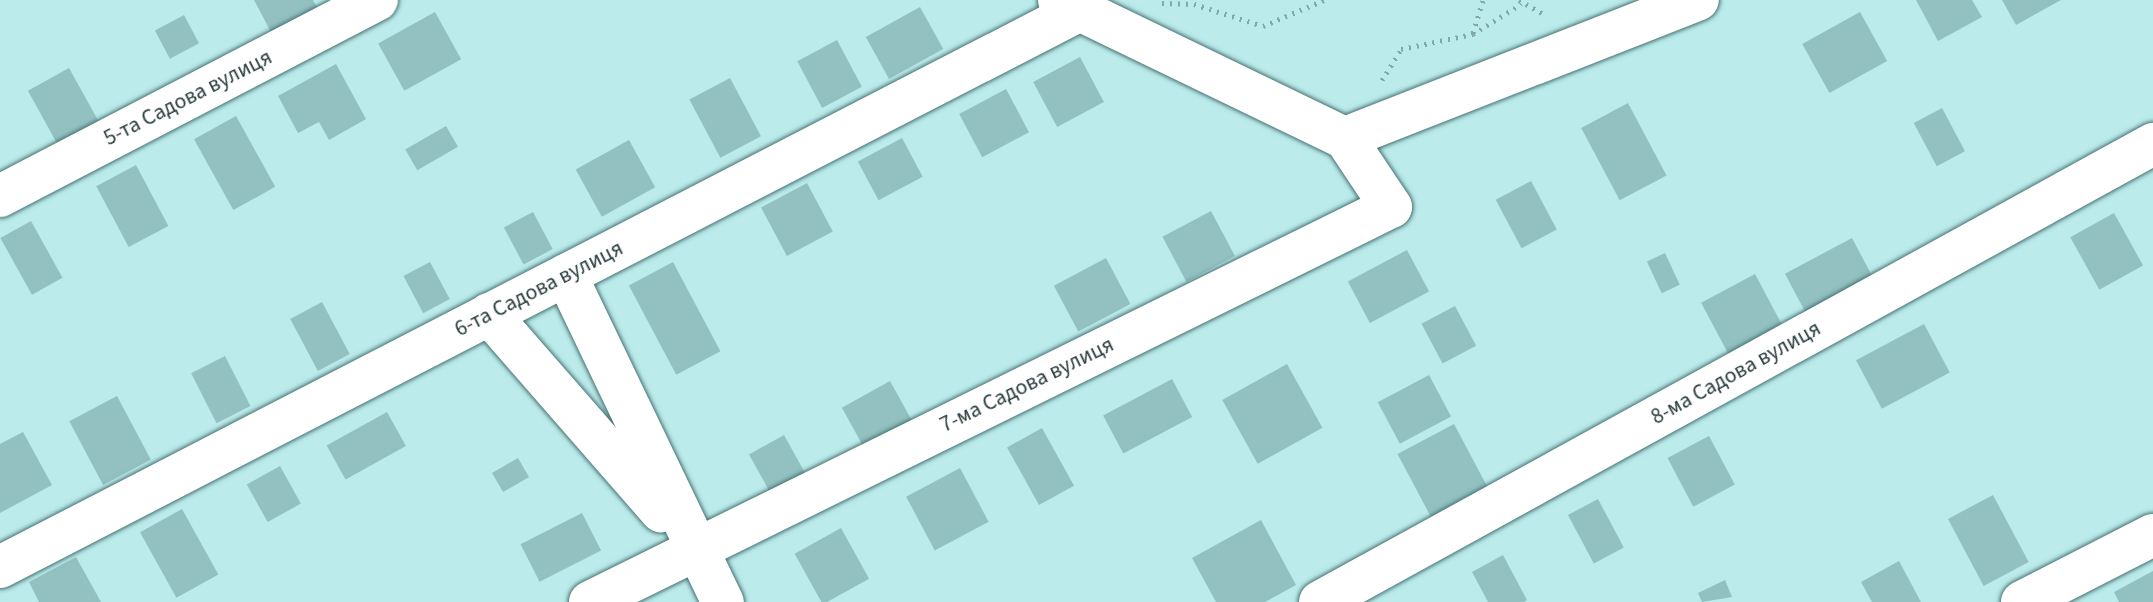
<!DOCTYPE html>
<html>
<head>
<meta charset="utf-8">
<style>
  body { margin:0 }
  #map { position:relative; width:2153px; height:602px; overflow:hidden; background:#bcebeb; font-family:"Source Sans 3",sans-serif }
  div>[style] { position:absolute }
  .building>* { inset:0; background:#93c1c1; transform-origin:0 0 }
  .path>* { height:5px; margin-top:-2.5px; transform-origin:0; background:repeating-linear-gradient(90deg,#84a8a9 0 2px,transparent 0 8px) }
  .roads { filter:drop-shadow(0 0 2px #457171) drop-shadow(0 0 2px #457171) }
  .street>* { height:42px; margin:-21px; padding:0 21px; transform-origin:21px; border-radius:21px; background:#fff }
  span { translate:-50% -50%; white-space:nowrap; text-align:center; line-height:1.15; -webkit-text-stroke:7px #fff; paint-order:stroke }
  .street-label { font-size:22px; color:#2a3c3d }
</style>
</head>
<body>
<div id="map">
  <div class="building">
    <i style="clip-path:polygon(254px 0,313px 0,319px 11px,273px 36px)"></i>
    <i style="clip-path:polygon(1916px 0,1972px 0,1982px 17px,1938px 41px)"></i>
    <i style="clip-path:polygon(2002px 0,2061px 0,2016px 25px)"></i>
    <i style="left:920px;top:7px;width:48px;height:62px;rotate:61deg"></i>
    <i style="left:435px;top:12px;width:54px;height:65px;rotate:61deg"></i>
    <i style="left:1860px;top:12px;width:56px;height:66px;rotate:61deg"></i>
    <i style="left:184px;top:15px;width:32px;height:33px;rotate:62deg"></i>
    <i style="left:837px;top:40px;width:53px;height:45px;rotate:62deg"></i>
    <i style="left:1080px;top:57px;width:51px;height:53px;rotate:62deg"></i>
    <i style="clip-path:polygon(336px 64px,366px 119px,329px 140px,319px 122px,298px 133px,278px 96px)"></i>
    <i style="left:69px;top:68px;width:63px;height:47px;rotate:61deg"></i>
    <i style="left:730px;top:78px;width:66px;height:46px;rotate:62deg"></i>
    <i style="left:1006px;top:89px;width:49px;height:53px;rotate:62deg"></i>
    <i style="left:1628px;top:103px;width:82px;height:53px;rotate:62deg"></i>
    <i style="left:1942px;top:108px;width:49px;height:32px;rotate:62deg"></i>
    <i style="left:236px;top:116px;width:81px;height:48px;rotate:61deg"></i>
    <i style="left:446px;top:126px;width:24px;height:47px;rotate:60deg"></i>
    <i style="left:902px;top:138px;width:44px;height:50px;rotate:62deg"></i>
    <i style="left:629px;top:140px;width:54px;height:61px;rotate:61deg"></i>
    <i style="left:136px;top:165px;width:69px;height:45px;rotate:62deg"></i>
    <i style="left:1531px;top:181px;width:55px;height:40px;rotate:62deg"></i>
    <i style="left:807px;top:183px;width:55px;height:52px;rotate:62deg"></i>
    <i style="left:1211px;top:211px;width:51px;height:55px;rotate:62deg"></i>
    <i style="left:533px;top:212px;width:42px;height:33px;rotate:62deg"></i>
    <i style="left:2114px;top:213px;width:60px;height:50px;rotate:61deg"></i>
    <i style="left:31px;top:221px;width:65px;height:35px;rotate:61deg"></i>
    <i style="left:1852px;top:238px;width:52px;height:76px;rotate:62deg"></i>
    <i style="left:1407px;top:250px;width:47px;height:67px;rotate:62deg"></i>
    <i style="left:1665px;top:253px;width:35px;height:20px;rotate:65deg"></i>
    <i style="left:1106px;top:258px;width:52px;height:59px;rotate:62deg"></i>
    <i style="left:430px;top:262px;width:42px;height:30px;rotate:62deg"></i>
    <i style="left:673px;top:262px;width:101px;height:50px;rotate:62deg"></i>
    <i style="left:1755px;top:274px;width:68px;height:61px;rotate:62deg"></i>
    <i style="left:322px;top:302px;width:59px;height:36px;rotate:62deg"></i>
    <i style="left:1455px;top:306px;width:45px;height:38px;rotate:62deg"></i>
    <i style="left:1924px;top:324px;width:55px;height:77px;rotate:62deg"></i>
    <i style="left:225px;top:356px;width:56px;height:38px;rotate:63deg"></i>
    <i style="left:1287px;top:364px;width:73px;height:74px;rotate:61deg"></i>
    <i style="left:1429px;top:375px;width:47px;height:58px;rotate:62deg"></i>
    <i style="left:1172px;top:379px;width:43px;height:78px;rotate:62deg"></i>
    <i style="left:890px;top:381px;width:52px;height:55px;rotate:61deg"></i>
    <i style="left:117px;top:396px;width:72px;height:54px;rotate:62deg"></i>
    <i style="left:387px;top:412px;width:39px;height:69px;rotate:61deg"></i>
    <i style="left:1454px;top:424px;width:79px;height:64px;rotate:62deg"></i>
    <i style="left:1042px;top:428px;width:66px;height:40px;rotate:61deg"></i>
    <i style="clip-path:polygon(23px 432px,52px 485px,0 513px,0 444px)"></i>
    <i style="left:784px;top:435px;width:53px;height:40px;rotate:61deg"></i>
    <i style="left:1709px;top:436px;width:55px;height:47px;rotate:62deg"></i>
    <i style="left:518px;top:458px;width:22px;height:30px;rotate:60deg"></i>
    <i style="left:280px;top:466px;width:43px;height:38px;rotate:61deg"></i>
    <i style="left:960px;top:468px;width:61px;height:61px;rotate:62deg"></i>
    <i style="left:1993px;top:495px;width:76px;height:51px;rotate:62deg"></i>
    <i style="left:1598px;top:499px;width:55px;height:34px;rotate:62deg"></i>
    <i style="left:182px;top:509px;width:75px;height:48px;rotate:61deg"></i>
    <i style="left:582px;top:513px;width:42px;height:69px;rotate:63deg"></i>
    <i style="clip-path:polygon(1261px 520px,1296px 585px,1265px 602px,1216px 602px,1192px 558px)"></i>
    <i style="left:841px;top:528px;width:58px;height:53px;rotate:61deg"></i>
    <i style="clip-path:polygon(1503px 555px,1527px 600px,1524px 602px,1488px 602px,1472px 572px)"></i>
    <i style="clip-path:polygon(76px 557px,101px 602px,39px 602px,29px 582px)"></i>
    <i style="clip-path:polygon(1899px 561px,1921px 602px,1872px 602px,1861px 582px)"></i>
    <i style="clip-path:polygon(2153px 571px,2153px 602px,2119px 602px,2114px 592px)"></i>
    <i style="clip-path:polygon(1725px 580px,1732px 597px,1702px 602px,1698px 593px)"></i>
  </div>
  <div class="path">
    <i style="left:1519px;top:0;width:30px;rotate:30deg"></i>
    <i style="left:1162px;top:3px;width:32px;rotate:2deg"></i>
    <i style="left:1194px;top:4px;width:72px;rotate:17.7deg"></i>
    <i style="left:1263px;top:26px;width:66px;rotate:-23.1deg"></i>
    <i style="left:1473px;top:33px;width:34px;rotate:-73deg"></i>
    <i style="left:1382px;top:80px;width:36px;rotate:-58deg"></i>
    <i style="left:1401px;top:49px;width:74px;rotate:-11.8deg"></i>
    <i style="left:1473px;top:34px;width:57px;rotate:-32deg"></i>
  </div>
  <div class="roads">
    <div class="street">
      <i style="left:1059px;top:0;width:318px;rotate:25.8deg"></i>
      <i style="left:1345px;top:138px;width:379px;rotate:-21.4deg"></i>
      <i style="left:0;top:196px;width:425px;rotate:-27.5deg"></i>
      <i style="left:566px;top:275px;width:363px;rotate:64.4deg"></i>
      <i style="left:489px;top:314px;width:262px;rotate:48.9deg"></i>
      <i style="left:0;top:567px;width:1213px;rotate:-27.28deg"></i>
      <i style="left:590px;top:602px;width:893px;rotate:-26.25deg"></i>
      <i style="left:1391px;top:207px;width:83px;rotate:-123.7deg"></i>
      <i style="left:1320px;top:602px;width:951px;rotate:-28.8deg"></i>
      <i style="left:2022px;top:602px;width:147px;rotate:-27.1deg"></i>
    </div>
  </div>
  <div class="street-label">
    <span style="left:188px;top:98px;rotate:-27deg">5-та Садова вулиця</span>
    <span style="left:539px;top:289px;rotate:-27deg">6-та Садова вулиця</span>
    <span style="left:1736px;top:373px;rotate:-29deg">8-ма Садова вулиця</span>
    <span style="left:1027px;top:385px;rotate:-26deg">7-ма Садова вулиця</span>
  </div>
</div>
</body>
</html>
